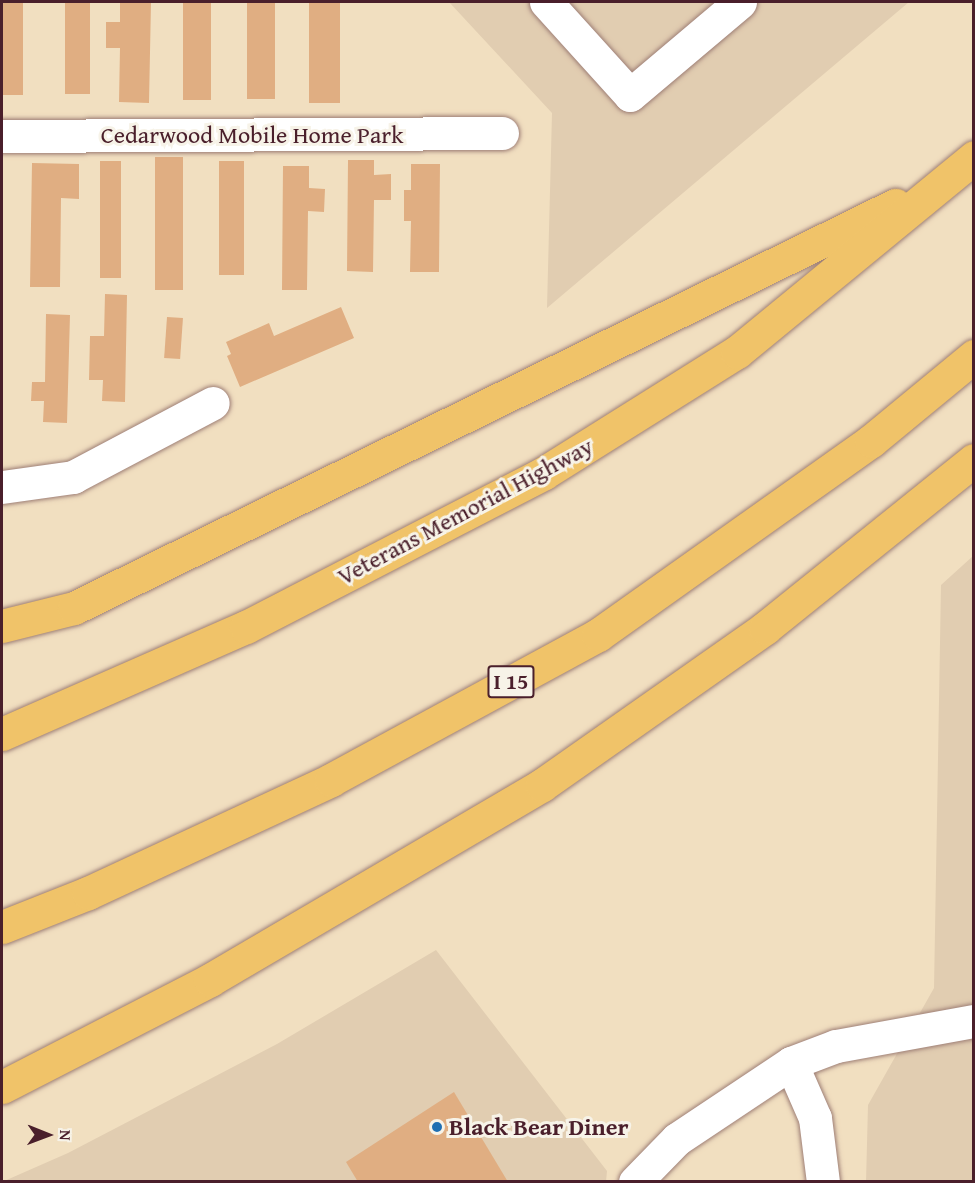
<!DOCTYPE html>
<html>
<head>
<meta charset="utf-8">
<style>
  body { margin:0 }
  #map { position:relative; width:975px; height:1183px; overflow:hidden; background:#f1dfc0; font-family:"Gentium Book Plus",serif }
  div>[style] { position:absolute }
  .built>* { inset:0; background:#e1cdb1 }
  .building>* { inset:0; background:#e0ae82; transform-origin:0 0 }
  .roads { filter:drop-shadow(0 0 2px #9e7f76) drop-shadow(0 0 2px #9e7f76) }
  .minor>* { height:33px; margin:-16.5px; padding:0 16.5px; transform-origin:16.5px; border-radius:16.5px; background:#fff }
  .highway>* { height:33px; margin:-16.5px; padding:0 16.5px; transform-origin:16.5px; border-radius:16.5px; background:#f0c369 }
  .dots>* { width:16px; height:16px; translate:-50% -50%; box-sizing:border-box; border:3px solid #f7f3e8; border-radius:50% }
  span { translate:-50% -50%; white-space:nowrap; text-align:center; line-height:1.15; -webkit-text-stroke:6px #f7f3e8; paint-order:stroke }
  .shield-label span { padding:2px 4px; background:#f7f3e8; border:2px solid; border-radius:4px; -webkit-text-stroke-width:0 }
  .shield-label { font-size:22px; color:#4a1f2b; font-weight:700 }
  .street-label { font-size:24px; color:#4a1f2b }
  .poi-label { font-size:24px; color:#4a1f2b; font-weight:700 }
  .left { translate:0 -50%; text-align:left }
  .frame { position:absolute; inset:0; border:3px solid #4a1f2b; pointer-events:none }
  .north { position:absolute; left:18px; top:1105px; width:60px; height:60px; -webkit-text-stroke:4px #f7f3e8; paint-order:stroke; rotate:91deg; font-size:16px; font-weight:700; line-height:24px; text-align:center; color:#4a1f2b }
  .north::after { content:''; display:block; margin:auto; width:21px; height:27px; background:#4a1f2b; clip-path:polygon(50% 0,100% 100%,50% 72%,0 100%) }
</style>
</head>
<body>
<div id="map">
  <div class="built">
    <i style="clip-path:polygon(449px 2px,909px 2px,547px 308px,552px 113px)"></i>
    <i style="clip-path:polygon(973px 556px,973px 1181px,866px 1182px,868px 1105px,934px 988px,941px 585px)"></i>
    <i style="clip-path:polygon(436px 950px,607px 1171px,606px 1182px,2px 1182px,68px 1153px,277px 1044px)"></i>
  </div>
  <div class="building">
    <i style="left:2px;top:2px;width:21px;height:93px"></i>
    <i style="left:65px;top:2px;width:25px;height:92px"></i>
    <i style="clip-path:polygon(120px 2px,151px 2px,149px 103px,119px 102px,120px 48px,106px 48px,106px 22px,120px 22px)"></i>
    <i style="left:183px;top:2px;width:28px;height:98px"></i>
    <i style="left:247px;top:2px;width:28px;height:97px"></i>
    <i style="left:309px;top:2px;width:31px;height:101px"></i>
    <i style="left:183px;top:157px;width:133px;height:28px;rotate:90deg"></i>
    <i style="clip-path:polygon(348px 160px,374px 160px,374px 175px,391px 174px,391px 200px,374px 200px,373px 272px,347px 271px)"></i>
    <i style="left:100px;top:161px;width:21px;height:117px"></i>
    <i style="left:219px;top:161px;width:25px;height:114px"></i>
    <i style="clip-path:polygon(32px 163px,79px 164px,79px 199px,61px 198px,60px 287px,30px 287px)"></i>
    <i style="clip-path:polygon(411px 164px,440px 164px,439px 272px,410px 272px,411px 221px,404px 221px,404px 190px,411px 190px)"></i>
    <i style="clip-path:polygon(283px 166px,309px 166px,309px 188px,325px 189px,324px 212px,308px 211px,307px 290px,282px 290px)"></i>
    <i style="clip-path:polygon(105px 294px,127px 295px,125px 402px,102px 401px,103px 380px,89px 380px,90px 336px,104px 336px)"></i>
    <i style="clip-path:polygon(341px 307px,354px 338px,240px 387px,227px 356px,231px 354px,226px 342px,269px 323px,274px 336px)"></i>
    <i style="clip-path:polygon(46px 314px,70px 315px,67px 423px,43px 422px,44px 401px,31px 401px,32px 382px,45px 382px)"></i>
    <i style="left:167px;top:317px;width:16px;height:41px;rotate:4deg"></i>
    <i style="clip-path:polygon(454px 1092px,508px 1182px,358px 1182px,346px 1162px)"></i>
  </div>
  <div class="roads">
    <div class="minor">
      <i style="left:546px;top:2px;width:125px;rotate:47.9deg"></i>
      <i style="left:630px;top:95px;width:144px;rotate:-40.2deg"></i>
      <i style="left:2px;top:136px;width:500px;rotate:-0.34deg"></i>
      <i style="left:2px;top:487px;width:72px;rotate:-8deg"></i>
      <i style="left:73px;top:477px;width:158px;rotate:-27.9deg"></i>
      <i style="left:791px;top:1063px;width:60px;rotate:66.4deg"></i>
      <i style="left:815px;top:1118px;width:64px;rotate:82.9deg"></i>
      <i style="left:635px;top:1182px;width:60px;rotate:-45.7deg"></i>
      <i style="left:677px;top:1139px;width:137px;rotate:-33.7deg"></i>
      <i style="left:791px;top:1063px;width:48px;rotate:-20.7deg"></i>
      <i style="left:836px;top:1046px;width:140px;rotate:-10.3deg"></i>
    </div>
    <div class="highway">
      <i style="left:2px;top:626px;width:74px;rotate:-14deg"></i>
      <i style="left:74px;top:608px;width:915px;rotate:-26.14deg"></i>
      <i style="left:2px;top:734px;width:266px;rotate:-23.7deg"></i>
      <i style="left:246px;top:627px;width:335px;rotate:-27.3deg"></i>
      <i style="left:544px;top:473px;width:228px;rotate:-32.1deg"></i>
      <i style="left:737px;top:352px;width:307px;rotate:-39.4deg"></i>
      <i style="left:2px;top:927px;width:92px;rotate:-21.6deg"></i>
      <i style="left:88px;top:893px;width:268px;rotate:-24.9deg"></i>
      <i style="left:331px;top:780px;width:304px;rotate:-28.5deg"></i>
      <i style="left:598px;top:635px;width:335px;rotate:-35.4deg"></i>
      <i style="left:871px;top:441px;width:134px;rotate:-39.5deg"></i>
      <i style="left:2px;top:1087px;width:234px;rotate:-27.2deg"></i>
      <i style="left:210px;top:980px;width:385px;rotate:-30.4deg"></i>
      <i style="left:542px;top:785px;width:273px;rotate:-35.1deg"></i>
      <i style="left:765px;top:628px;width:268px;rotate:-38.8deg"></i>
    </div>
  </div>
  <div class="dots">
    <i style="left:437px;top:1127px;background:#1f6fb2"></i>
  </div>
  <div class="shield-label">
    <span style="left:511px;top:682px">I 15</span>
  </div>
  <div class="street-label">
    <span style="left:252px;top:135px">Cedarwood Mobile Home Park</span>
    <span style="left:465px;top:511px;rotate:-28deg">Veterans Memorial Highway</span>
  </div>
  <div class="poi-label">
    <span class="left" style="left:449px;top:1127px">Black Bear Diner</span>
  </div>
  <div class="frame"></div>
  <div class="north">N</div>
</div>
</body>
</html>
